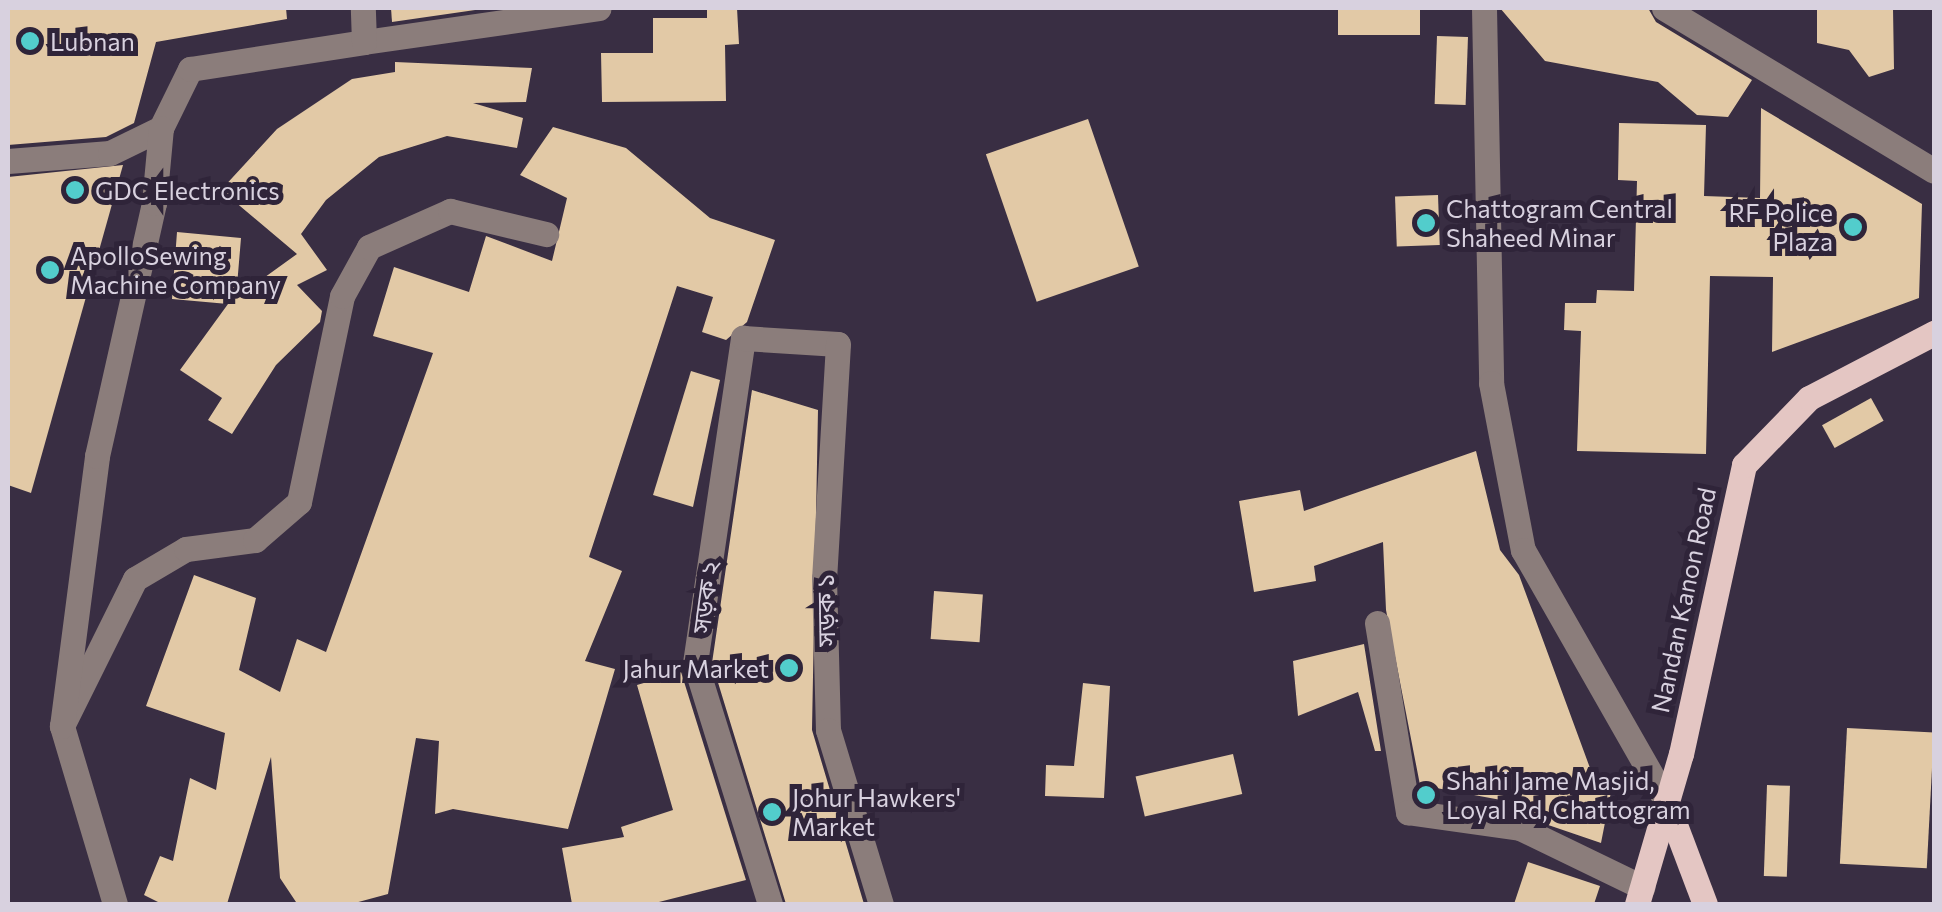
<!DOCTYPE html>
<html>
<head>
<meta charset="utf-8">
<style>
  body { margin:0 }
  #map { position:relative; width:1942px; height:912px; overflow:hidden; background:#392e43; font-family:Commissioner,"Noto Sans Bengali",sans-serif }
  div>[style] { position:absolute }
  .building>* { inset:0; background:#e2c9a6; transform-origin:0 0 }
  .minor>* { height:25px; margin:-12.5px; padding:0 12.5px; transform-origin:12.5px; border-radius:12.5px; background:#8b7d7b }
  .major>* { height:25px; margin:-12.5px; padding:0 12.5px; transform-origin:12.5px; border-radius:12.5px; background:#e4c6c3 }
  .dots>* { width:28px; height:28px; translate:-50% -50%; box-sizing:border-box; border:5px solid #2f2439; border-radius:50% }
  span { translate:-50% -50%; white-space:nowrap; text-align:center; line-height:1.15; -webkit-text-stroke:10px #2f2439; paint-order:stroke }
  .poi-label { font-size:25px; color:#d8d1df }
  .left { translate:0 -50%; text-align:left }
  .right { translate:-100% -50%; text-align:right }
  .street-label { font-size:25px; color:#d8d1df }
  .frame { position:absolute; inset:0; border:10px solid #d8d1df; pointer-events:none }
</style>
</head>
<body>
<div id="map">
  <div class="building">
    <i style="clip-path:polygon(8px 8px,286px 8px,287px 19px,156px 42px,134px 123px,106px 137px,8px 145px)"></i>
    <i style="clip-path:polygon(391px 8px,489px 8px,392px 22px)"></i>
    <i style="clip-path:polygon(707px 8px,737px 8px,739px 44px,725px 45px,726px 101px,602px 102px,601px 53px,653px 53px,653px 18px,707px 18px)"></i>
    <i style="left:1338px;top:8px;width:82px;height:27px"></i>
    <i style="clip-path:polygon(1500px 8px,1648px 8px,1656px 22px,1752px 80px,1728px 117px,1697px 115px,1658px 82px,1545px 61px)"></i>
    <i style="clip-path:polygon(1817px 8px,1893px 8px,1894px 69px,1869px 77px,1849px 50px,1817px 43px)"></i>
    <i style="left:1437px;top:36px;width:31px;height:68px;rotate:2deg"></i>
    <i style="clip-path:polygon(395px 62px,532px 68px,526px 102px,473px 103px,523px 118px,517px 148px,447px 136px,379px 157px,326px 200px,301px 234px,327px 270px,297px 285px,322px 311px,320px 322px,276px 365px,232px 434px,208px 420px,222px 398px,180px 370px,228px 304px,172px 299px,177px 232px,241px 238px,236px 298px,297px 254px,221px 190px,277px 129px,352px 79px,395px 72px)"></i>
    <i style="clip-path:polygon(1761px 108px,1922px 204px,1919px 298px,1772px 352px,1773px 277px,1710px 276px,1706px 454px,1577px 451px,1581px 331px,1564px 330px,1565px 303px,1596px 303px,1597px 290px,1634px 291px,1637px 181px,1618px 180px,1619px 123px,1706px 125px,1704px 196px,1760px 198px)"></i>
    <i style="left:1088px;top:119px;width:156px;height:108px;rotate:71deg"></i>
    <i style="clip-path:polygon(553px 127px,626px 148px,710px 218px,775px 240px,747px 322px,726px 340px,702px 332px,713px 297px,677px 286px,589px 557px,622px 571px,585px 661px,615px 669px,568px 829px,453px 809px,435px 814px,439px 741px,416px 738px,388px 894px,351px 904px,296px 902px,280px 878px,271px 757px,227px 904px,162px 904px,144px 895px,160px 856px,173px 861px,190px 778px,216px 790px,225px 733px,146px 706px,194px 575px,256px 598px,239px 670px,280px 692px,297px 639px,326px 652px,433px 353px,373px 336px,394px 267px,469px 292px,486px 236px,552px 261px,567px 198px,520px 175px)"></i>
    <i style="clip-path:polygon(123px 165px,31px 493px,8px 485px,8px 177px)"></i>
    <i style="left:1438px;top:195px;width:50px;height:43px;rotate:88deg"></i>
    <i style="clip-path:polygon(691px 371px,720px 380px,693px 507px,653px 495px)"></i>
    <i style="clip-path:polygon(752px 390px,818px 410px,812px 730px,864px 904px,786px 904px,712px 663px)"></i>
    <i style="left:1871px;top:398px;width:26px;height:56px;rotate:61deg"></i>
    <i style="clip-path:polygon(1476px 451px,1500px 550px,1519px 575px,1590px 768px,1611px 792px,1601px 843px,1498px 808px,1501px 800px,1420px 785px,1386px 610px,1383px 542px,1314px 566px,1316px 581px,1254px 592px,1239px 501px,1300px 490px,1304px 511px)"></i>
    <i style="left:934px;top:591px;width:49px;height:48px;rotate:4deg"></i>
    <i style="clip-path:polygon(1364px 644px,1381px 751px,1375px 751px,1358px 692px,1298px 716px,1293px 661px)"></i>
    <i style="clip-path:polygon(681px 672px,746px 880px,651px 904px,572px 904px,562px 848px,624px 837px,621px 827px,673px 810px,637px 685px)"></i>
    <i style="clip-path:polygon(1083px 683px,1110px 686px,1104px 798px,1045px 796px,1046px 765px,1074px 766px)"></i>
    <i style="left:1847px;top:728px;width:87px;height:136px;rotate:3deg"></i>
    <i style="left:1233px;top:754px;width:41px;height:100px;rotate:77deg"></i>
    <i style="left:1767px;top:785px;width:23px;height:91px;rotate:2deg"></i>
    <i style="clip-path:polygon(1528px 862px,1600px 886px,1594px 904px,1514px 904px)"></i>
  </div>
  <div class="minor">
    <i style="left:1484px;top:8px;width:375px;rotate:88.9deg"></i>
    <i style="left:1491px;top:383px;width:170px;rotate:79.2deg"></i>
    <i style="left:1523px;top:550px;width:289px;rotate:60.3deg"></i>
    <i style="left:1664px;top:8px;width:315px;rotate:31.1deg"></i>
    <i style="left:364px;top:42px;width:237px;rotate:-8.2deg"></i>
    <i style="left:8px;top:161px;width:102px;rotate:-4.5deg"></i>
    <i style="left:110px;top:153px;width:57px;rotate:-26.1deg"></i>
    <i style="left:161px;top:128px;width:66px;rotate:-63.8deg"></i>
    <i style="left:190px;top:69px;width:176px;rotate:-8.8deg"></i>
    <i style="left:364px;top:42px;width:34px;rotate:-92deg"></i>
    <i style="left:1377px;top:623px;width:192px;rotate:80.7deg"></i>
    <i style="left:1408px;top:812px;width:113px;rotate:8.1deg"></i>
    <i style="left:1520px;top:828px;width:136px;rotate:25.8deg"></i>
    <i style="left:62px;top:726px;width:164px;rotate:-63.6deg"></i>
    <i style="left:135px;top:579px;width:59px;rotate:-30.5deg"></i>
    <i style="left:186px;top:549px;width:70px;rotate:-7.4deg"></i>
    <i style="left:255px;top:540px;width:58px;rotate:-40.8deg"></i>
    <i style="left:299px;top:502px;width:210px;rotate:-78.2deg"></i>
    <i style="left:342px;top:296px;width:56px;rotate:-61.1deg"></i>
    <i style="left:369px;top:247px;width:89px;rotate:-24deg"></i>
    <i style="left:450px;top:211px;width:99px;rotate:13.5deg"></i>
    <i style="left:115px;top:904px;width:186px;rotate:-106.6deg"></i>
    <i style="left:62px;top:726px;width:272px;rotate:-82.6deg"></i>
    <i style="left:97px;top:456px;width:259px;rotate:-77.3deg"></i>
    <i style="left:154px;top:203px;width:75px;rotate:-84.7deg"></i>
    <i style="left:770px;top:904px;width:252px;rotate:-107.3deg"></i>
    <i style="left:695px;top:663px;width:329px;rotate:-81.6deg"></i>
    <i style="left:743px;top:338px;width:95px;rotate:3.6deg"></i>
    <i style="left:838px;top:344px;width:234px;rotate:93.4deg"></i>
    <i style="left:824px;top:578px;width:152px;rotate:88.5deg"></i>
    <i style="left:828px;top:730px;width:182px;rotate:73.1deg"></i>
  </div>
  <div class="major">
    <i style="left:1666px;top:801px;width:110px;rotate:69.3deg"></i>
    <i style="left:1637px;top:904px;width:156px;rotate:-73.7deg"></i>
    <i style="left:1681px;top:754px;width:296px;rotate:-77.7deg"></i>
    <i style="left:1744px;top:465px;width:93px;rotate:-45.9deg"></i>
    <i style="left:1809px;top:398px;width:141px;rotate:-27.5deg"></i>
  </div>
  <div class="dots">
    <i style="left:30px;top:41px;background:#52cdcc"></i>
    <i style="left:75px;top:190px;background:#52cdcc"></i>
    <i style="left:1426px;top:223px;background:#52cdcc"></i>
    <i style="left:1853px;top:227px;background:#52cdcc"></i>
    <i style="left:50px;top:270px;background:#52cdcc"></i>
    <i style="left:789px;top:668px;background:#52cdcc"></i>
    <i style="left:1426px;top:795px;background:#52cdcc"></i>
    <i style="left:772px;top:812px;background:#52cdcc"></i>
  </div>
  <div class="poi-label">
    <span class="left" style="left:50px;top:41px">Lubnan</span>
    <span class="left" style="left:95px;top:190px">GDC Electronics</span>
    <span class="left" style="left:1446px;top:223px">Chattogram Central<br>Shaheed Minar</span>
    <span class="right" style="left:1833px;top:227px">RF Police<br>Plaza</span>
    <span class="left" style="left:70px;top:270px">ApolloSewing<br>Machine Company</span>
    <span class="right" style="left:769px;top:668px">Jahur Market</span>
    <span class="left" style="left:1446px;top:795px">Shahi Jame Masjid,<br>Loyal Rd, Chattogram</span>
    <span class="left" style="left:792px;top:812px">Johur Hawkers'<br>Market</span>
  </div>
  <div class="street-label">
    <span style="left:705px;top:597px;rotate:-82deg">সড়ক ২</span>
    <span style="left:1683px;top:600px;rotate:-78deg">Nandan Kanon Road</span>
    <span style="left:825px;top:610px;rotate:-91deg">সড়ক ১</span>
  </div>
  <div class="frame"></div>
</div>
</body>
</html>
